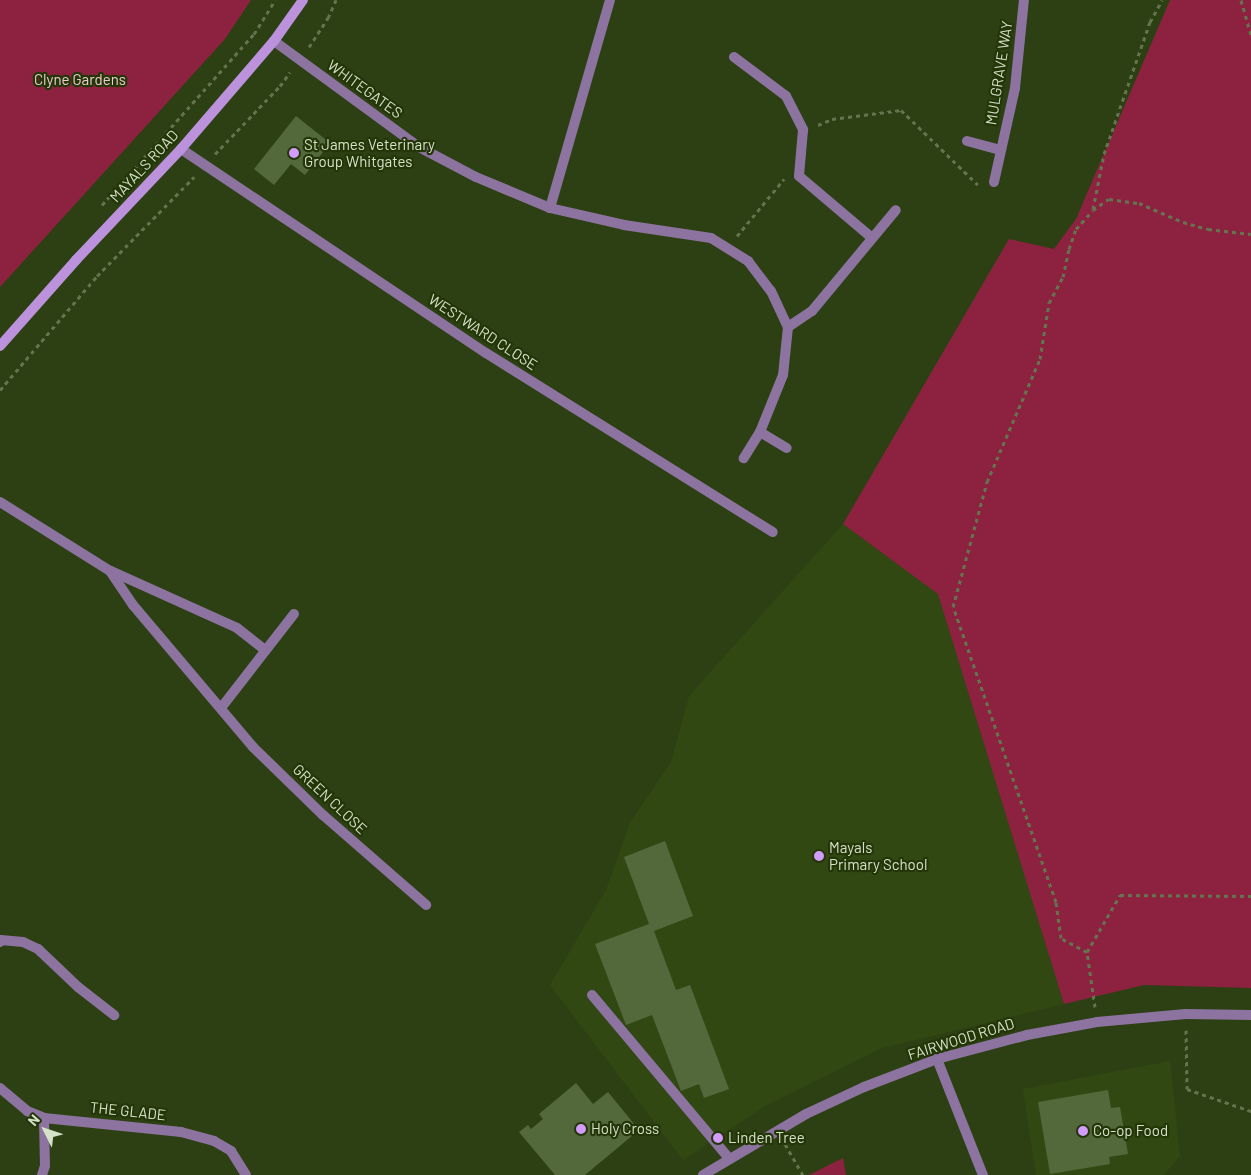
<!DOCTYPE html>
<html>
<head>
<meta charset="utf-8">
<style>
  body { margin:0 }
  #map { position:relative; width:1251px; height:1175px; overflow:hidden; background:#2d4013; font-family:Barlow,sans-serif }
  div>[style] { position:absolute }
  .built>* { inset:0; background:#324813 }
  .green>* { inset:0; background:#8d2240 }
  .building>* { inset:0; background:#53693c }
  .path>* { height:3px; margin-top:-1.5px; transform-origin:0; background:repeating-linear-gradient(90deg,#64744e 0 4px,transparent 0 8px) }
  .service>* { height:10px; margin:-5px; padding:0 5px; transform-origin:5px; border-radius:5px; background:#8c73a0 }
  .minor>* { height:10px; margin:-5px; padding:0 5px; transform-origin:5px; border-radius:5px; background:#8c73a0 }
  .tertiary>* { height:10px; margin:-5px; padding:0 5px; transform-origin:5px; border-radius:5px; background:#8c73a0 }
  .secondary>* { height:10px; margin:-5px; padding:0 5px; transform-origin:5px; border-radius:5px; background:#bb92db }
  .dots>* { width:14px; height:14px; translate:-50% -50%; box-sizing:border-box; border:2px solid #233608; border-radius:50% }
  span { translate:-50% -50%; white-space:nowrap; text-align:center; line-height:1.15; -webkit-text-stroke:4.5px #233608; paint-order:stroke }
  .street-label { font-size:15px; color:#d5e1c8 }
  .park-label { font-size:15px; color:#eeccd0 }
  .poi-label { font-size:15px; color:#d5e1c8 }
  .left { translate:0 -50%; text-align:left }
  .north { position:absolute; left:20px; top:1105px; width:50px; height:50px; -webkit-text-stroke:4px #233608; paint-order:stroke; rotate:311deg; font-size:14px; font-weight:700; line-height:20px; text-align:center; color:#d5e1c8 }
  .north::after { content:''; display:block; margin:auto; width:18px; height:22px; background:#d5e1c8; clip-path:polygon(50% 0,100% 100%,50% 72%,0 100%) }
</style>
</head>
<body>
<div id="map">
  <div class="built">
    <i style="clip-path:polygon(843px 524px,938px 594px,1064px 1004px,882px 1048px,765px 1106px,683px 1160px,550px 985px,606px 890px,630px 823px,671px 762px,689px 696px)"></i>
    <i style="clip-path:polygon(1170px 1061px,1180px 1156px,1164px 1175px,1036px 1175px,1023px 1089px)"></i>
  </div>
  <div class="green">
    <i style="clip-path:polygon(0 0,251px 0,225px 39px,0 287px)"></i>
    <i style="clip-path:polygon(1170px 0,1251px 0,1251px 988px,1144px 985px,1064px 1004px,938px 594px,843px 524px,1009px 239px,1054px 249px,1076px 219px)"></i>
    <i style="clip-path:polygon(843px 1158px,846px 1175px,809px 1175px)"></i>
  </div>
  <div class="building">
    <i style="clip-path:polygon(296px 116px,330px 143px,305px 175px,291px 164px,274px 185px,254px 169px)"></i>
    <i style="clip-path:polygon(665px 841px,693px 916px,654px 931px,676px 990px,690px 985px,729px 1089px,704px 1098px,699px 1084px,681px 1091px,652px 1015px,626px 1025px,595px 944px,649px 924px,624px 857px)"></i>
    <i style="clip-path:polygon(576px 1083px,593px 1104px,608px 1092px,639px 1130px,585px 1175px,555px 1175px,519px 1132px,528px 1125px,531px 1129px,543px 1119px,539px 1114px)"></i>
    <i style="clip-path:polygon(1108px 1090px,1111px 1108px,1120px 1107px,1128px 1154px,1109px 1157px,1110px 1164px,1050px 1174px,1038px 1102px)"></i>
  </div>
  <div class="path">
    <i style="left:1241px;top:0;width:36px;rotate:74deg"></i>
    <i style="left:309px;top:47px;width:35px;rotate:-57deg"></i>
    <i style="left:328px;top:18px;width:20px;rotate:-66deg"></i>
    <i style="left:818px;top:125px;width:15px;rotate:-23deg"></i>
    <i style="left:832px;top:119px;width:70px;rotate:-7.4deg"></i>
    <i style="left:901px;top:110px;width:107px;rotate:44.2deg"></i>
    <i style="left:215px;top:154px;width:94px;rotate:-46.3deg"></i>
    <i style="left:280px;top:86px;width:17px;rotate:-54deg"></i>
    <i style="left:102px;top:205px;width:229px;rotate:-48.4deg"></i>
    <i style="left:254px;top:34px;width:40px;rotate:-58deg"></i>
    <i style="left:1093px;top:209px;width:56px;rotate:-78.7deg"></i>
    <i style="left:1104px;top:154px;width:140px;rotate:-70.8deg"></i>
    <i style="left:1150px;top:22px;width:25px;rotate:-61deg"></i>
    <i style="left:737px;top:236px;width:74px;rotate:-50.5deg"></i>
    <i style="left:0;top:390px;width:150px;rotate:-49.6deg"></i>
    <i style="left:97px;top:276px;width:139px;rotate:-45.6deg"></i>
    <i style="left:1087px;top:952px;width:30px;rotate:-152deg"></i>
    <i style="left:1061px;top:938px;width:36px;rotate:-98deg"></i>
    <i style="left:1056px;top:902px;width:312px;rotate:-109.2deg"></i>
    <i style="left:953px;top:607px;width:130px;rotate:-74.8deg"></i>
    <i style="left:987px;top:482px;width:134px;rotate:-66.7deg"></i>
    <i style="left:1040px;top:359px;width:57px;rotate:-80.9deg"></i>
    <i style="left:1049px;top:303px;width:30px;rotate:-62deg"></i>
    <i style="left:1063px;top:277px;width:29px;rotate:-78deg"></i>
    <i style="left:1069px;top:249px;width:21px;rotate:-71deg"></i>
    <i style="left:1076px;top:229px;width:25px;rotate:-48deg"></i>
    <i style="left:1093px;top:210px;width:19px;rotate:-35deg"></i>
    <i style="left:1109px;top:199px;width:30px;rotate:8deg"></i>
    <i style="left:1139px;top:203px;width:48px;rotate:23.4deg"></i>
    <i style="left:1183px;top:222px;width:26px;rotate:16deg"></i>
    <i style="left:1208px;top:229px;width:43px;rotate:6.6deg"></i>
    <i style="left:1095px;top:1007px;width:56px;rotate:-98.3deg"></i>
    <i style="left:1087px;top:952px;width:66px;rotate:-59.9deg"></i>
    <i style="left:1120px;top:895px;width:131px;rotate:0.4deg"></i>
    <i style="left:1186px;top:1030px;width:59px;rotate:89deg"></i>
    <i style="left:1187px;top:1089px;width:68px;rotate:19deg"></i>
    <i style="left:785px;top:1144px;width:36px;rotate:60deg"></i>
  </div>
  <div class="service">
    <i style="left:734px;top:57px;width:65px;rotate:36.9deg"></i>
    <i style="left:786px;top:96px;width:38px;rotate:63deg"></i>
    <i style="left:803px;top:130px;width:46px;rotate:95deg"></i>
    <i style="left:799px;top:176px;width:96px;rotate:40.3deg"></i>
    <i style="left:788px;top:327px;width:29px;rotate:-34deg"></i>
    <i style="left:812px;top:311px;width:131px;rotate:-50.3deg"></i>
    <i style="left:1px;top:940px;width:22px;rotate:5deg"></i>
    <i style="left:23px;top:942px;width:17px;rotate:25deg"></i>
    <i style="left:38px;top:949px;width:55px;rotate:43.5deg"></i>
    <i style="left:78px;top:987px;width:46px;rotate:37.9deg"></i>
    <i style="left:592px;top:995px;width:213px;rotate:50deg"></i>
    <i style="left:42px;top:1175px;width:9px;rotate:-72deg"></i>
    <i style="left:45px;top:1166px;width:48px;rotate:-91.2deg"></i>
  </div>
  <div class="minor">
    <i style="left:274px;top:41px;width:180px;rotate:36.2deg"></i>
    <i style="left:419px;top:147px;width:64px;rotate:27.8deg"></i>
    <i style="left:476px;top:177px;width:80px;rotate:22.7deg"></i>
    <i style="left:550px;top:208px;width:76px;rotate:12.9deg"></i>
    <i style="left:624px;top:225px;width:88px;rotate:8.5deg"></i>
    <i style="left:711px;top:238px;width:44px;rotate:31.9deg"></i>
    <i style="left:748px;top:261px;width:38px;rotate:53deg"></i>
    <i style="left:771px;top:291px;width:40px;rotate:65deg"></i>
    <i style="left:788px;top:327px;width:48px;rotate:95.9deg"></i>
    <i style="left:783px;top:375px;width:61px;rotate:112deg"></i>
    <i style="left:760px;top:432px;width:31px;rotate:122deg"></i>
    <i style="left:967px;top:141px;width:35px;rotate:15deg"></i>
    <i style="left:181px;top:149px;width:367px;rotate:33.8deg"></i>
    <i style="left:486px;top:353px;width:338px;rotate:32deg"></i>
    <i style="left:994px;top:182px;width:96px;rotate:-77.4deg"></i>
    <i style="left:1015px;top:88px;width:88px;rotate:-84.2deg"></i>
    <i style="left:550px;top:208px;width:216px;rotate:-73.9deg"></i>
    <i style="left:760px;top:432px;width:31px;rotate:31deg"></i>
    <i style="left:0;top:502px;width:130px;rotate:32.1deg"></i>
    <i style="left:110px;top:571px;width:41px;rotate:55.9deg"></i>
    <i style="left:133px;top:605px;width:186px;rotate:49.8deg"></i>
    <i style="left:253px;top:747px;width:98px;rotate:44.2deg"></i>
    <i style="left:323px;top:815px;width:137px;rotate:41.1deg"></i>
    <i style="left:111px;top:571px;width:138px;rotate:24.3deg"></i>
    <i style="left:237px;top:628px;width:36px;rotate:38deg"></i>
    <i style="left:221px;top:708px;width:119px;rotate:-52.2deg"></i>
    <i style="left:0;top:942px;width:2px;rotate:-63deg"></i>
    <i style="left:937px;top:1059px;width:125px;rotate:68.4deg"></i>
    <i style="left:0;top:1088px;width:35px;rotate:40deg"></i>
    <i style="left:27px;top:1111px;width:18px;rotate:22deg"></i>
    <i style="left:44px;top:1118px;width:138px;rotate:5.8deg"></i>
    <i style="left:181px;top:1132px;width:34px;rotate:15deg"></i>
    <i style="left:214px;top:1141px;width:20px;rotate:30deg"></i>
    <i style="left:231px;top:1151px;width:28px;rotate:58deg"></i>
  </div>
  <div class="tertiary">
    <i style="left:703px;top:1175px;width:120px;rotate:-30.6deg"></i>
    <i style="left:806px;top:1114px;width:64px;rotate:-25deg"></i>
    <i style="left:864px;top:1087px;width:78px;rotate:-21deg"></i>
    <i style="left:937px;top:1059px;width:93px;rotate:-14.9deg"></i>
    <i style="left:1027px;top:1035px;width:71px;rotate:-10.5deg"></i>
    <i style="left:1097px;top:1022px;width:89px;rotate:-5.1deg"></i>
    <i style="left:1186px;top:1014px;width:65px;rotate:0.9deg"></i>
  </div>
  <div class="secondary">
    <i style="left:0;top:346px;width:115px;rotate:-48.5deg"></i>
    <i style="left:76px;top:260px;width:153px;rotate:-46.6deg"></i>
    <i style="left:181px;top:149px;width:143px;rotate:-49.3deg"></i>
    <i style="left:274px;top:41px;width:50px;rotate:-54.7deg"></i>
  </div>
  <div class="dots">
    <i style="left:294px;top:153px;background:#d39cfc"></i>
    <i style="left:819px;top:856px;background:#d39cfc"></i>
    <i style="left:581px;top:1129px;background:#d39cfc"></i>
    <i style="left:1083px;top:1131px;background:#d39cfc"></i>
    <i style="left:718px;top:1138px;background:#d39cfc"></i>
  </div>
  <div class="street-label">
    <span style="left:999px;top:73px;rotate:-81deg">MULGRAVE WAY</span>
    <span style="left:365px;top:89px;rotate:36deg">WHITEGATES</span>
    <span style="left:144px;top:166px;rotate:-47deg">MAYALS ROAD</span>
    <span style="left:483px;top:332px;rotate:33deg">WESTWARD CLOSE</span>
    <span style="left:330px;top:799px;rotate:43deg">GREEN CLOSE</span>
    <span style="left:961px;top:1039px;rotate:-17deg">FAIRWOOD ROAD</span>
    <span style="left:128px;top:1111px;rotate:6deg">THE GLADE</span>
  </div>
  <div class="park-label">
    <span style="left:80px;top:80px">Clyne Gardens</span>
  </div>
  <div class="poi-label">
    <span class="left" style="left:304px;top:153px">St James Veterinary<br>Group Whitgates</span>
    <span class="left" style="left:829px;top:856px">Mayals<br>Primary School</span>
    <span class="left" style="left:591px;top:1129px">Holy Cross</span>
    <span class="left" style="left:1093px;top:1131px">Co-op Food</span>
    <span class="left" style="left:728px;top:1138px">Linden Tree</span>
  </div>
  <div class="north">N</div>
</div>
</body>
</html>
